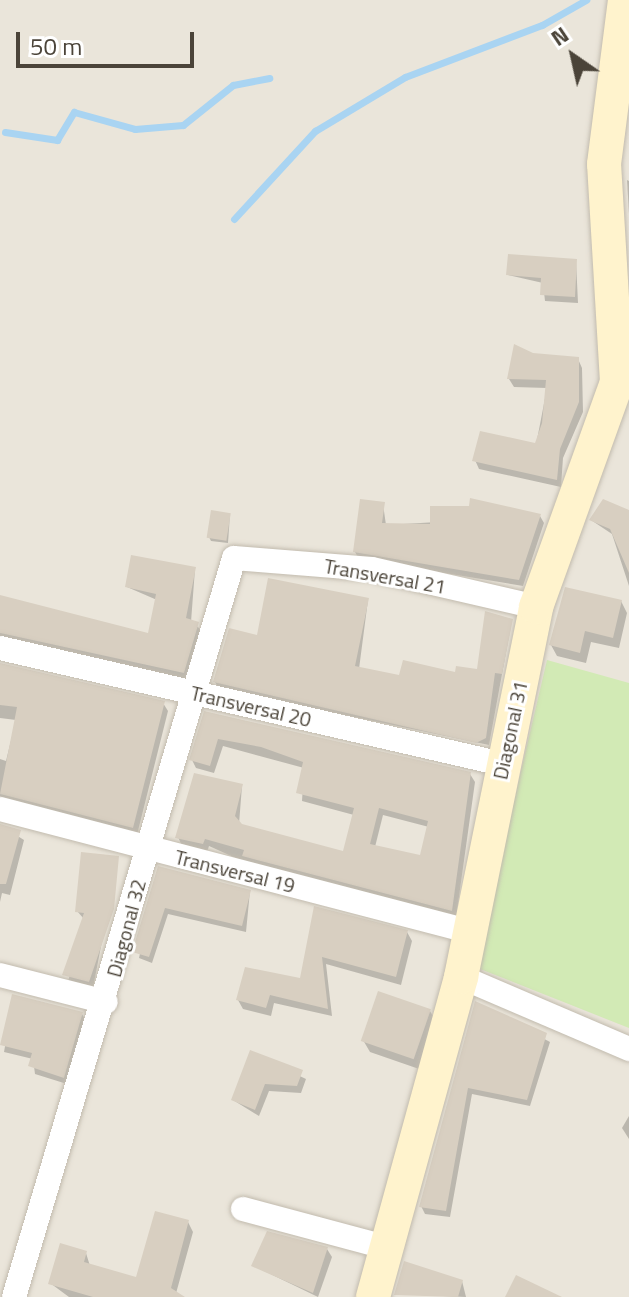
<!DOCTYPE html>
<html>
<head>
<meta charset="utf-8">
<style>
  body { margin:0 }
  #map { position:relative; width:629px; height:1297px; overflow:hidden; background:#f6f3ec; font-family:"Titillium Web",sans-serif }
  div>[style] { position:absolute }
  .residential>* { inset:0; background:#eae5da; transform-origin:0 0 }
  .green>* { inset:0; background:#d2eab5 }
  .shadow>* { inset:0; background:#0003 }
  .stream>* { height:7px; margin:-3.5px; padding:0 3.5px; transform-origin:3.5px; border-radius:3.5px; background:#a9d4f2 }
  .building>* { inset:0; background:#d8cfc1; transform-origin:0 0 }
  .roads { filter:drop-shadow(0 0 2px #c2bbae) drop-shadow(0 0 2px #c2bbae) }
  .street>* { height:24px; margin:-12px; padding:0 12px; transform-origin:12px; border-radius:12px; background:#fff }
  .secondary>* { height:34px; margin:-17px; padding:0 17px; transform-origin:17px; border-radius:17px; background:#fff3cd }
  span { translate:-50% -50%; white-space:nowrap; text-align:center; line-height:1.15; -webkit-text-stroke:6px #fff; paint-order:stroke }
  .street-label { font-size:20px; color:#4b4439 }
  .north { position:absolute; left:533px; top:16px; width:80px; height:80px; -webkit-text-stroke:6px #fff; paint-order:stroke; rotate:326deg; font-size:22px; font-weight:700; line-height:32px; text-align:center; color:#4b4439 }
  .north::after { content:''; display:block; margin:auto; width:28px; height:36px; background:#4b4439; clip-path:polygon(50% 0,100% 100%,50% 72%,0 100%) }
  .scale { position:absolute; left:16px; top:32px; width:178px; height:36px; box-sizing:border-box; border:4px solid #4b4439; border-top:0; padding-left:10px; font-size:24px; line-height:28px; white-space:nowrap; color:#4b4439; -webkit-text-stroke:6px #fff; paint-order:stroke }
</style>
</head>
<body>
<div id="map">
  <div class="residential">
    <i style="left:0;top:0;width:629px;height:1297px"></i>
  </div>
  <div class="green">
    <i style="clip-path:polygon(547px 660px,629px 683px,629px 1028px,475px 967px)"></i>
  </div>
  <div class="shadow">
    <i style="clip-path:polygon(627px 180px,629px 181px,629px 214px)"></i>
    <i style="clip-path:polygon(576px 261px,578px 303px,545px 301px,543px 283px,508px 275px)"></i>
    <i style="clip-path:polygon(533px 355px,578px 359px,582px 368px,583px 412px,563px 458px,561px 487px,479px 469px,475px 460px,536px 445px,547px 388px,514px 387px,509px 379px)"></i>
    <i style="clip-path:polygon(383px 504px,386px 525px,540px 516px,544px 523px,523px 586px,359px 559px,355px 552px)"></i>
    <i style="clip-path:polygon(629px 510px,629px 586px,612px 534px,591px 520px)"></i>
    <i style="clip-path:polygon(230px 514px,228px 543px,211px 541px,209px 537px)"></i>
    <i style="clip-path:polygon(195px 569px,191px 622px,203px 631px,188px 680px,0 646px,0 597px,149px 636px,157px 600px,127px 587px)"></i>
    <i style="clip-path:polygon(368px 600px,359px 669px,401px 677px,479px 672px,512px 620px,489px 745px,219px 689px,215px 682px,259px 637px)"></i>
    <i style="clip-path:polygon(621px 601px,627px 613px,619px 648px,591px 642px,586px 663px,557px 656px,551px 645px)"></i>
    <i style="clip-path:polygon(0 665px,163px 703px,168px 711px,137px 835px,35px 806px,0 806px,0 759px,6px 761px,16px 720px,0 718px)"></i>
    <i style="clip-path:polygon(evenodd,206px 713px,470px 774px,475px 782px,456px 918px,249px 864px,209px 846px,207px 852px,182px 846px,178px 837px,242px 786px,239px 824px,345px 853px,354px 815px,302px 801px,304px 768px,223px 746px,214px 773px,196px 768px,192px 760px,206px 713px,383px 815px,429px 827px,421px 858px,375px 847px,383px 815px)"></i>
    <i style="clip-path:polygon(0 825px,24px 840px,10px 895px,2px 893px,0 902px)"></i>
    <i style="clip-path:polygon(118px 858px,93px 988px,68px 982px,84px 919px,77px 911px)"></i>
    <i style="clip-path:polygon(159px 868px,250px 891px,246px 932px,168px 914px,152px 963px,139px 958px)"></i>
    <i style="clip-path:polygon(316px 909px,407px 932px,412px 941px,401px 985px,326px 964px,332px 1016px,274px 1003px,271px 1016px,243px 1009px,238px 1000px,301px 980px)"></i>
    <i style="clip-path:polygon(14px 996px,82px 1014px,86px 1021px,67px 1084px,35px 1074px,33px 1059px,4px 1052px)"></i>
    <i style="clip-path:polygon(477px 1003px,550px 1042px,530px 1106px,472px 1094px,450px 1217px,425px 1214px,421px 1206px)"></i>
    <i style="clip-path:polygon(430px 1011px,437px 1023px,422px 1070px,370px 1052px,363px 1040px)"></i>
    <i style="clip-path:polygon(251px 1053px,306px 1079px,301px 1093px,269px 1091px,259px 1116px,233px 1100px)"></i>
    <i style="clip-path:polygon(629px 1116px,629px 1139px,622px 1128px)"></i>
    <i style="clip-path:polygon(188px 1222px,193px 1232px,175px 1297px,69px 1297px,50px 1283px,86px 1253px,90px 1266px,138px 1280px)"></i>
    <i style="clip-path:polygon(327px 1249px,332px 1257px,318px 1297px,254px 1266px)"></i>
    <i style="clip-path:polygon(462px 1281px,466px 1297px,397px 1294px)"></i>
  </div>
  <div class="stream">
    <i style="left:5px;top:132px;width:53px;rotate:8.7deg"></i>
    <i style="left:57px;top:140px;width:33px;rotate:-59deg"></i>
    <i style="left:74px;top:112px;width:63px;rotate:15.6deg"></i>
    <i style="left:135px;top:129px;width:48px;rotate:-4.8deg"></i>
    <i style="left:183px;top:125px;width:64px;rotate:-38.7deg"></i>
    <i style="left:233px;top:85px;width:37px;rotate:-11deg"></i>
    <i style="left:234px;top:219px;width:120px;rotate:-47.4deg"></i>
    <i style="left:315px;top:131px;width:105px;rotate:-31deg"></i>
    <i style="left:405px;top:77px;width:147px;rotate:-20.8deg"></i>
    <i style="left:542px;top:25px;width:51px;rotate:-29.6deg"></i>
  </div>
  <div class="building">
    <i style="clip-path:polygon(508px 254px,577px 259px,575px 297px,540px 295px,541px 278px,506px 275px)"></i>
    <i style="clip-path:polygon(514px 344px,533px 353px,579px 357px,579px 402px,560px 449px,557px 480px,472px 461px,480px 431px,535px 443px,542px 423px,546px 380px,507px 379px)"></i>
    <i style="clip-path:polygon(470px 498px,541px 514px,519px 580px,353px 552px,360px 499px,385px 502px,382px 523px,430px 524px,430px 506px,469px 506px)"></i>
    <i style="clip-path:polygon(603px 499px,629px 510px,629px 573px,610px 529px,589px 520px)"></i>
    <i style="left:211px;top:510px;width:20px;height:28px;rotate:9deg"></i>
    <i style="clip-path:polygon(131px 555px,196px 567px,186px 618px,199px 622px,184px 673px,0 633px,0 595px,148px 633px,156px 594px,125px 587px)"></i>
    <i style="clip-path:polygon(268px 578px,369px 598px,355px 666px,399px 675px,403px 660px,455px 672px,456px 666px,477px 669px,485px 611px,513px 619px,502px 674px,495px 673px,486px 738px,476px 743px,213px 682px,229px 628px,257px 635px)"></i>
    <i style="clip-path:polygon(565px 587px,622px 600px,613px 638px,585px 631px,580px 653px,549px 645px)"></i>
    <i style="clip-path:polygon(0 663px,165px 701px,133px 828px,0 794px,17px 707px,0 705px)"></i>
    <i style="clip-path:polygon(evenodd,204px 711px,471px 772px,452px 911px,242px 856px,244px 850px,205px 839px,203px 844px,175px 838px,194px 773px,243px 784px,235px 816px,242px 824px,343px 851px,354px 808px,296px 793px,303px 762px,261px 747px,218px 739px,210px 766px,189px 760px,204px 711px,379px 808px,428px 821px,420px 855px,370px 844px,379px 808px)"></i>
    <i style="clip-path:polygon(0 824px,21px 830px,6px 884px,0 884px)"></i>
    <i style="clip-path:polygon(81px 852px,119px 856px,114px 909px,89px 982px,62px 975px,84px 913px,75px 912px)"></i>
    <i style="clip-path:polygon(158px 866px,251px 890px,242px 926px,165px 908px,149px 957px,132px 952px)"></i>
    <i style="clip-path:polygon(314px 906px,408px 930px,396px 977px,322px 957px,328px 1009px,270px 995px,266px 1008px,236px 1000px,245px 967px,300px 978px)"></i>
    <i style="left:378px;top:991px;width:56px;height:53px;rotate:19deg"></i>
    <i style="clip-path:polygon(12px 994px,83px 1012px,64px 1078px,28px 1066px,32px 1053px,0 1045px)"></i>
    <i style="clip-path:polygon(475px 1001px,547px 1033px,527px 1100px,468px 1088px,446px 1211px,419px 1207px)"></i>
    <i style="clip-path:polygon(250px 1050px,303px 1070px,297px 1086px,265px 1084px,255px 1110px,231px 1100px)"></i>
    <i style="clip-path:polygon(155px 1211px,189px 1220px,171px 1288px,185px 1297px,93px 1297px,48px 1284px,60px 1243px,87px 1251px,84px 1262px,136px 1277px)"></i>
    <i style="clip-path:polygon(267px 1231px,328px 1247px,313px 1293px,251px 1266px)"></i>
    <i style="clip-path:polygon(404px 1261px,463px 1280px,458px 1297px,394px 1295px)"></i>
    <i style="clip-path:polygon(516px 1275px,562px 1297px,505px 1297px)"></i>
  </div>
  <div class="roads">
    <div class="street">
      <i style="left:0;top:648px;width:515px;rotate:13.01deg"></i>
      <i style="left:0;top:809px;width:486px;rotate:14.6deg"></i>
      <i style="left:0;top:975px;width:109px;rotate:14.3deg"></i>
      <i style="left:461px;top:977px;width:183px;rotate:23.2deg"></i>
      <i style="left:243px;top:1209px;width:151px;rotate:15deg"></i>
      <i style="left:14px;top:1297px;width:771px;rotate:-73.42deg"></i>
      <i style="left:234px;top:558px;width:138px;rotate:4.6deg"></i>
      <i style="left:372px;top:569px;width:168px;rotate:13deg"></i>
    </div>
    <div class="secondary">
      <i style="left:373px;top:1297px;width:332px;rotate:-74.6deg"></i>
      <i style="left:461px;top:977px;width:378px;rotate:-78.5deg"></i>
      <i style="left:536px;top:607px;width:239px;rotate:-70.2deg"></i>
      <i style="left:617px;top:382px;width:218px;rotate:-93.4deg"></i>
      <i style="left:604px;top:164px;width:165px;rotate:-82.7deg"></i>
    </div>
  </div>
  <div class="street-label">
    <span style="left:385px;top:576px;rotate:10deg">Transversal 21</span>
    <span style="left:251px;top:706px;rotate:13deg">Transversal 20</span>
    <span style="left:510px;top:730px;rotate:-78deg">Diagonal 31</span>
    <span style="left:235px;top:871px;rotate:14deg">Transversal 19</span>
    <span style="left:126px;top:928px;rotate:-75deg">Diagonal 32</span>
  </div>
  <div class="north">N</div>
  <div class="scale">50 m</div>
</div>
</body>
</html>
